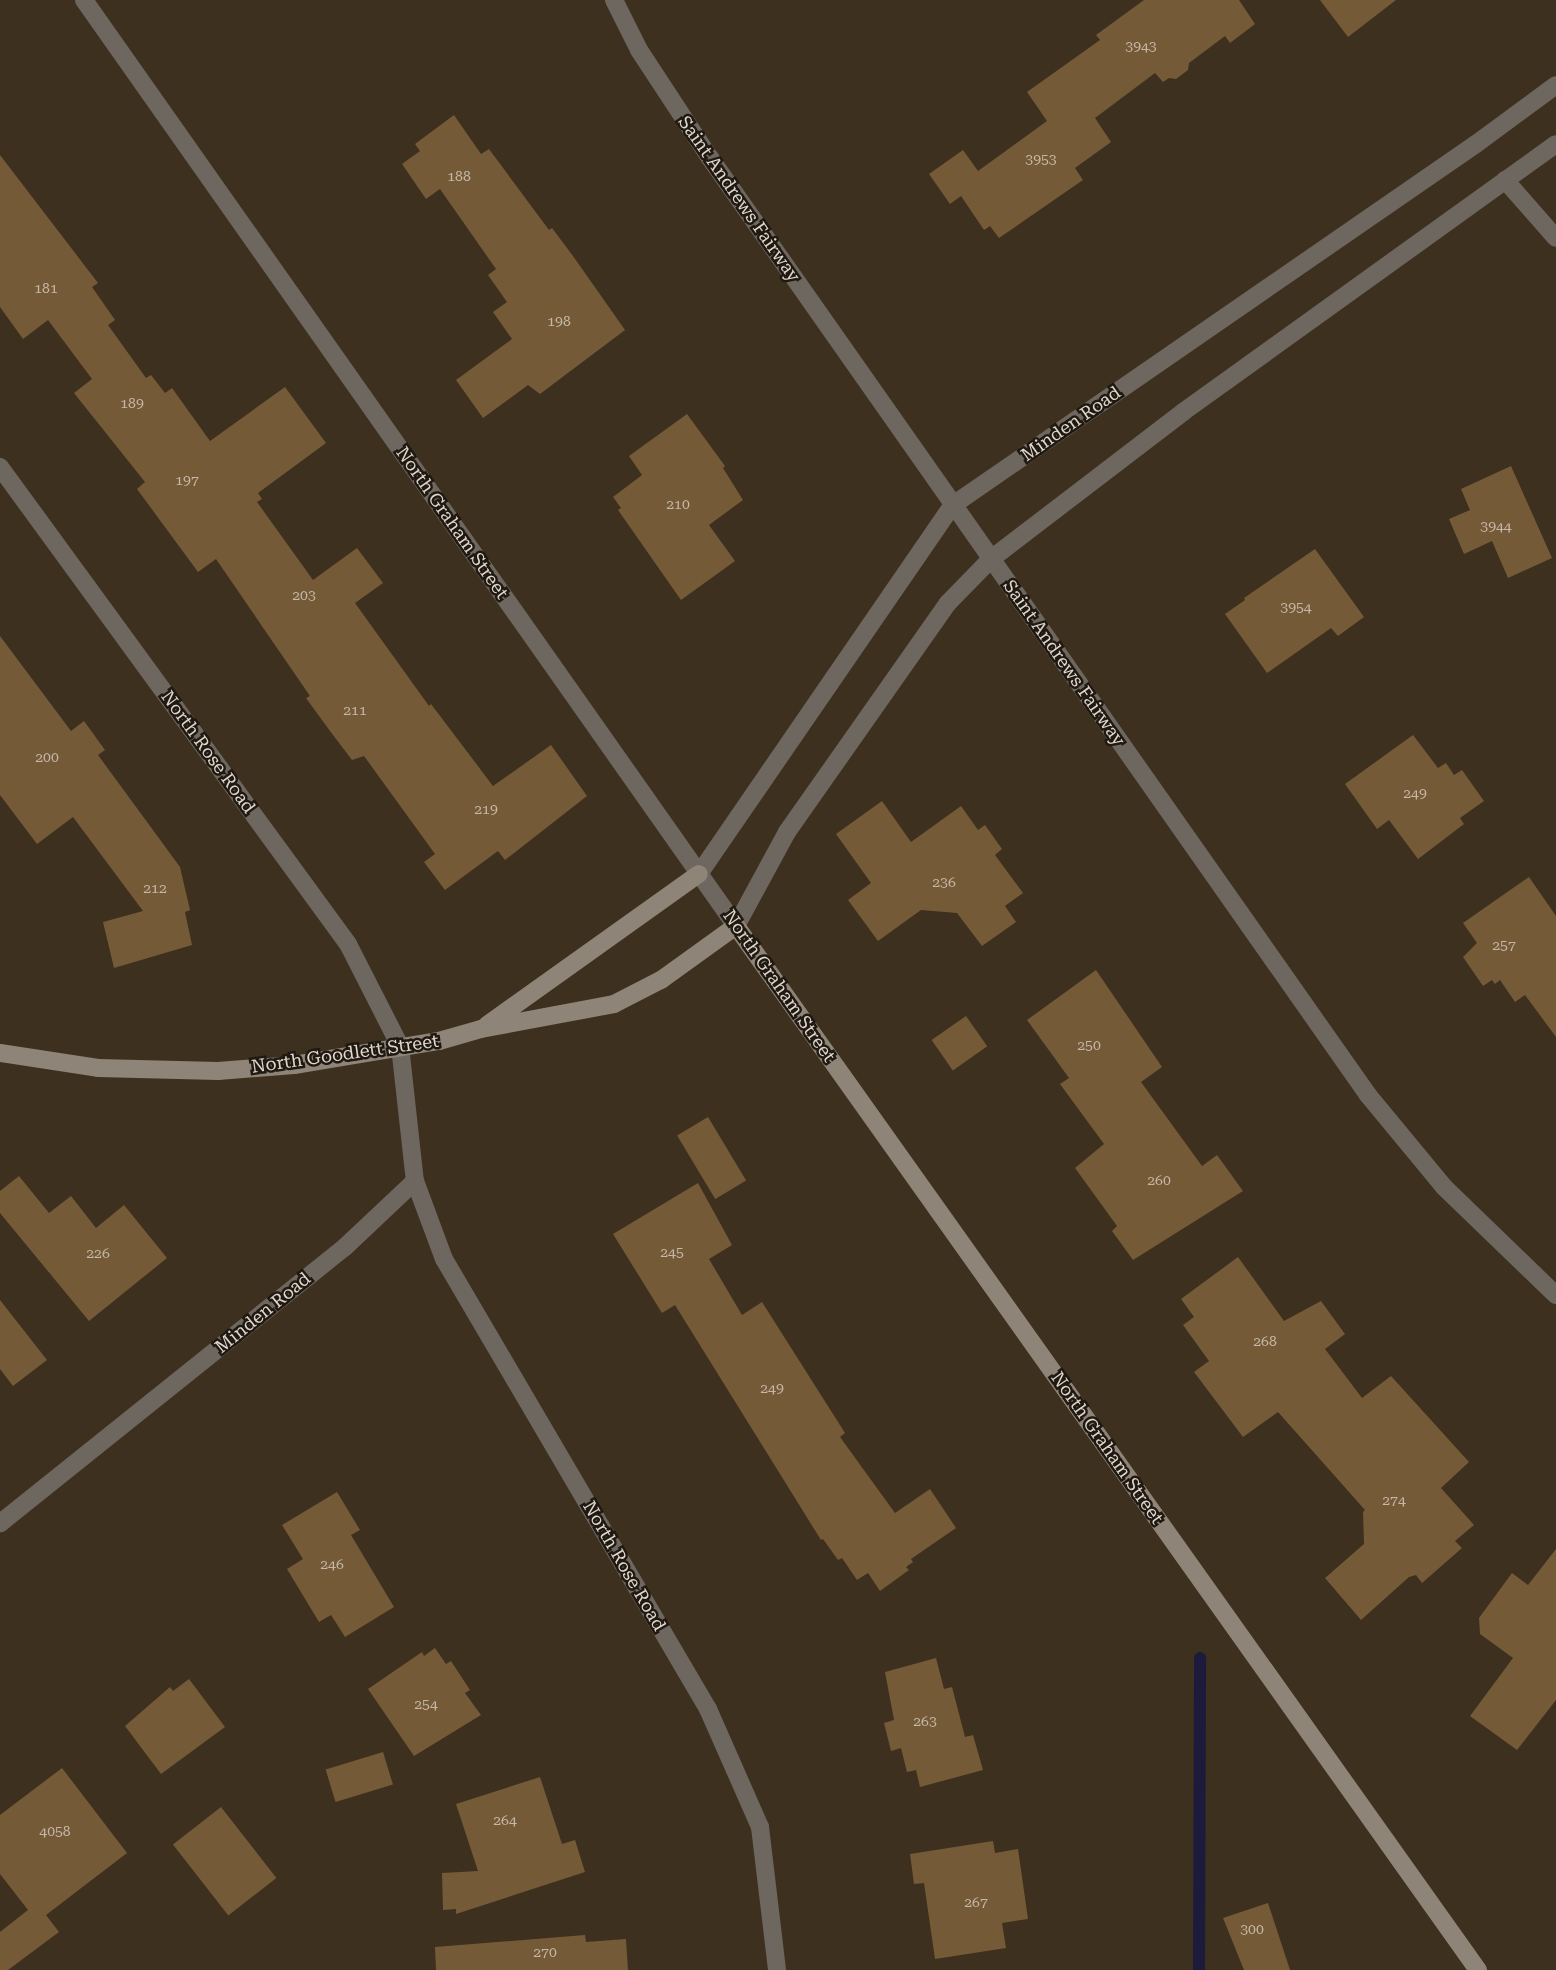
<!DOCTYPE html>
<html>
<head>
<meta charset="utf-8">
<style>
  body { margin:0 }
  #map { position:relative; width:1556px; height:1970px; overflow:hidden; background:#3d301f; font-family:"Roboto Serif",serif }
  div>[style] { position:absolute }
  .stream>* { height:12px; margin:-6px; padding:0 6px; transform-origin:6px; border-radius:6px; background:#1c1b3b }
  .building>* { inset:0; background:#755a38; transform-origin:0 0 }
  .minor>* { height:18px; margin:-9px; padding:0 9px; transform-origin:9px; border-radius:9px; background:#6e675f }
  .tertiary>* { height:18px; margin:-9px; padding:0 9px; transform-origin:9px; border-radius:9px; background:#6e675f }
  .secondary>* { height:18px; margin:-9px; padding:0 9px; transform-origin:9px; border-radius:9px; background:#8f8478 }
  span { translate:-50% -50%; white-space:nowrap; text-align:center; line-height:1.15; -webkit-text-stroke:5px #1f1912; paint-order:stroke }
  .number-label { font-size:14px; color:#c5b8a8 }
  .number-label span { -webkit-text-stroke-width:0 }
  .street-label { font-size:18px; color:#e0d7cd }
</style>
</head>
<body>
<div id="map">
  <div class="stream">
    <i style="left:1199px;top:1970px;width:312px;rotate:-89.8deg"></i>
  </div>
  <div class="building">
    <i style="clip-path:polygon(1144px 0,1239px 0,1255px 24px,1230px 43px,1225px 36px,1189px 63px,1188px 70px,1176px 79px,1169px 78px,1163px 82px,1155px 73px,1095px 118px,1111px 142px,1075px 168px,1083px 180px,999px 238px,990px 226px,984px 230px,961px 196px,950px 204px,929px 174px,963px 150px,978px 171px,1047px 121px,1027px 92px,1100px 40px,1096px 35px)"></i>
    <i style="clip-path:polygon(1320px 0,1396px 0,1348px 37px)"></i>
    <i style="clip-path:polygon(454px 115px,481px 154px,489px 149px,549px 230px,552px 228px,573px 256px,625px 330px,540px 394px,528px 385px,483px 418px,456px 380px,512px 339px,493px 312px,507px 302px,488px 275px,496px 269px,440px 189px,426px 199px,402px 164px,420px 151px,415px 144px)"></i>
    <i style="clip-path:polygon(0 155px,98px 283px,92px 287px,115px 320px,108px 325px,146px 378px,151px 375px,165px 393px,172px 388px,210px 441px,285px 387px,326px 443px,258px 493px,262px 499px,257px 502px,313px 580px,357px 548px,383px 583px,355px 603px,429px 706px,431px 704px,493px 786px,551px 745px,587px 796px,505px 860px,498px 851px,445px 890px,424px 862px,435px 854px,364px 756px,352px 760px,330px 731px,306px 698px,310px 696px,216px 559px,198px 572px,137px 489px,145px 482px,74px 393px,92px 379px,48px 320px,23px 339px,0 307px)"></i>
    <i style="clip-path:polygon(687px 414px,725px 466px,723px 468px,743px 500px,709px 525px,735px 561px,681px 600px,618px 510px,621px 508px,613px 497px,642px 475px,629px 456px)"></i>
    <i style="clip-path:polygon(1511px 466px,1552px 558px,1508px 578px,1492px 541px,1464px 554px,1449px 519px,1470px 510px,1461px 489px)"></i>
    <i style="clip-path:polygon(1315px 549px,1364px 617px,1338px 636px,1331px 628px,1267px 673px,1225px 614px,1245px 600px,1244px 598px)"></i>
    <i style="clip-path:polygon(0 636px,71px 731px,84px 721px,105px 750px,98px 755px,180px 867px,190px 910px,185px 912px,192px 945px,114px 968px,103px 922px,143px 911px,73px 817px,37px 844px,0 795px)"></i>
    <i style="clip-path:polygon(1413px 735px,1438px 768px,1446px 763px,1454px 775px,1462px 770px,1484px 801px,1460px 818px,1464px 824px,1418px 859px,1389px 820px,1377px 829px,1345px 784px)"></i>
    <i style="clip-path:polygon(882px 801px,911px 842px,961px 806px,978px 830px,985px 825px,1002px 849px,995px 855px,1023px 893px,1005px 906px,1016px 922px,982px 946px,957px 913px,921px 910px,878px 941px,848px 900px,871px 883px,836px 834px)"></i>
    <i style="clip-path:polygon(1529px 877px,1556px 916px,1556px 1037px,1525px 995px,1515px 1002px,1500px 980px,1495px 984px,1492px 980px,1483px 986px,1463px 957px,1477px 943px,1463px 923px)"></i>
    <i style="clip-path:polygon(1096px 970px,1162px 1067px,1141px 1082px,1202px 1166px,1217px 1155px,1243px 1191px,1133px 1260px,1112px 1231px,1117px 1226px,1075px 1168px,1104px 1144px,1060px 1084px,1069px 1078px,1027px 1020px)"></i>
    <i style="left:966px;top:1016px;width:37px;height:42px;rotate:55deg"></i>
    <i style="left:708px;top:1117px;width:74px;height:36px;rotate:59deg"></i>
    <i style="clip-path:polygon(19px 1176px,49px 1213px,71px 1196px,96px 1228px,124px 1205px,167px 1258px,89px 1321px,0 1213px,0 1191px)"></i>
    <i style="clip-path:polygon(698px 1183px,732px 1245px,709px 1259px,742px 1315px,762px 1302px,845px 1433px,840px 1437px,895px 1513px,930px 1489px,956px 1528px,911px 1559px,913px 1562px,906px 1567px,909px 1570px,880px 1591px,868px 1573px,857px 1580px,842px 1558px,838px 1560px,823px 1539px,821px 1540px,675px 1305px,662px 1313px,613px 1234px)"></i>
    <i style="clip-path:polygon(1238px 1257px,1284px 1321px,1321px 1301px,1345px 1334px,1325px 1349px,1362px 1398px,1391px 1376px,1469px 1462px,1441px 1488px,1474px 1525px,1455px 1541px,1462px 1548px,1422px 1583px,1416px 1575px,1409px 1577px,1361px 1620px,1325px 1578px,1364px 1544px,1363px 1512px,1365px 1510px,1278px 1412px,1243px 1437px,1194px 1372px,1209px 1361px,1183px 1325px,1194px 1317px,1181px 1299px)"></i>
    <i style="clip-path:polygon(0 1300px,47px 1360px,13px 1386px,0 1369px)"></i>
    <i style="clip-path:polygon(337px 1492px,360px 1530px,351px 1535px,394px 1607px,345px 1637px,331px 1615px,319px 1622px,287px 1569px,303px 1559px,282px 1525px)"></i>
    <i style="clip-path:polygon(1556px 1549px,1556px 1700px,1517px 1750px,1470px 1716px,1513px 1658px,1480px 1634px,1479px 1618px,1512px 1573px,1528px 1585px)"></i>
    <i style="clip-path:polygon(435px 1648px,446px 1664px,451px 1661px,470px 1690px,465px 1693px,481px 1715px,414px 1756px,368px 1689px,422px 1652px,424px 1656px)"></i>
    <i style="clip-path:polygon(936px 1658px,944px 1689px,952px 1687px,965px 1737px,973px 1735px,983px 1770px,920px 1787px,916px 1770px,907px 1772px,901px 1748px,891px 1751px,884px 1723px,894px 1720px,885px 1672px)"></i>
    <i style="clip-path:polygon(189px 1679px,225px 1727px,161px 1774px,125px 1726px,170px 1687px,173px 1691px)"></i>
    <i style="left:383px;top:1752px;width:34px;height:60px;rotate:73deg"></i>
    <i style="clip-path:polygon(62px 1768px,127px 1853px,46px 1915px,59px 1932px,8px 1970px,0 1970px,0 1932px,28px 1910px,0 1874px,0 1815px)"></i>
    <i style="clip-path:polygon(540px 1777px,562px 1844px,575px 1840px,585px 1872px,456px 1914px,456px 1909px,443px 1910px,442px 1873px,478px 1871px,456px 1804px)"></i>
    <i style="left:221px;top:1807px;width:90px;height:61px;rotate:52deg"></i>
    <i style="clip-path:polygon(993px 1841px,995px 1853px,1018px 1849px,1028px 1919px,1002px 1923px,1006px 1948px,935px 1959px,924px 1883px,914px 1884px,910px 1854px)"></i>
    <i style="clip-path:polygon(1268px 1903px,1290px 1970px,1244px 1970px,1223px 1918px)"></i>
    <i style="clip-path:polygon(585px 1935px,586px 1942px,626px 1939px,628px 1970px,436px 1970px,435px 1947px)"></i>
  </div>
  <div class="minor">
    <i style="left:614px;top:0;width:56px;rotate:63.4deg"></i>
    <i style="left:639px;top:50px;width:129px;rotate:56.7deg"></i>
    <i style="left:710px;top:158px;width:1145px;rotate:54.92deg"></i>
    <i style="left:1368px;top:1095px;width:119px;rotate:50.4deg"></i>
    <i style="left:1444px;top:1187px;width:156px;rotate:44deg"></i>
    <i style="left:1505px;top:180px;width:77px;rotate:48.7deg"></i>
    <i style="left:0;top:467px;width:590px;rotate:53.89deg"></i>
    <i style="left:348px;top:944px;width:114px;rotate:63deg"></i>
    <i style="left:400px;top:1046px;width:136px;rotate:83.7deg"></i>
    <i style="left:415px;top:1181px;width:96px;rotate:136.7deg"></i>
    <i style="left:345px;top:1247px;width:442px;rotate:141.3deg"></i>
    <i style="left:699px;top:874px;width:448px;rotate:-55.5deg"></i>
    <i style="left:953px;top:505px;width:635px;rotate:-34.62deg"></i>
    <i style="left:1476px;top:144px;width:99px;rotate:-36.4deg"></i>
    <i style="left:736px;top:926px;width:107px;rotate:-61.5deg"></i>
    <i style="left:787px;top:832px;width:280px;rotate:-54.9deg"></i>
    <i style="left:948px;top:603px;width:62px;rotate:-45.7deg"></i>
    <i style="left:991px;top:559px;width:242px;rotate:-37.4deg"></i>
    <i style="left:1183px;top:412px;width:459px;rotate:-35.7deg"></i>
    <i style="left:415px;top:1181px;width:83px;rotate:69.6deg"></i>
    <i style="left:444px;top:1259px;width:522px;rotate:59.6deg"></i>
    <i style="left:708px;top:1709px;width:129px;rotate:66.2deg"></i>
    <i style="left:760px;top:1827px;width:144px;rotate:83.2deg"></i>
  </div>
  <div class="tertiary">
    <i style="left:84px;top:0;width:1133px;rotate:54.85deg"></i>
  </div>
  <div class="secondary">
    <i style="left:487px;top:1025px;width:260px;rotate:-35.5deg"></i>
    <i style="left:0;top:1053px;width:99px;rotate:8.7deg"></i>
    <i style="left:98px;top:1068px;width:120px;rotate:1.4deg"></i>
    <i style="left:218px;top:1071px;width:76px;rotate:-4.5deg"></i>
    <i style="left:294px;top:1065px;width:147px;rotate:-9.4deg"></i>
    <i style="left:439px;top:1041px;width:44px;rotate:-15.9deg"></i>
    <i style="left:481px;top:1029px;width:135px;rotate:-10.6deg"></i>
    <i style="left:614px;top:1004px;width:53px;rotate:-27.1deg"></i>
    <i style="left:661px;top:980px;width:92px;rotate:-35.8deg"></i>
    <i style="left:736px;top:926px;width:1281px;rotate:54.6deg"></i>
  </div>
  <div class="number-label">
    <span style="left:1141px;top:46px">3943</span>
    <span style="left:1041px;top:159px">3953</span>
    <span style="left:459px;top:176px">188</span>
    <span style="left:46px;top:288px">181</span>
    <span style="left:559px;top:321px">198</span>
    <span style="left:132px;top:403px">189</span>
    <span style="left:187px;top:480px">197</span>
    <span style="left:678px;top:504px">210</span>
    <span style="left:1496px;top:526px">3944</span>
    <span style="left:304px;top:595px">203</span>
    <span style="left:1296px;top:607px">3954</span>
    <span style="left:355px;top:710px">211</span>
    <span style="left:47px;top:757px">200</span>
    <span style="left:1415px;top:793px">249</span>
    <span style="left:486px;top:809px">219</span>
    <span style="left:944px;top:882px">236</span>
    <span style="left:155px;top:888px">212</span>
    <span style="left:1504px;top:945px">257</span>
    <span style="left:1089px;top:1045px">250</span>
    <span style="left:1159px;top:1180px">260</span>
    <span style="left:672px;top:1252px">245</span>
    <span style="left:98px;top:1253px">226</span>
    <span style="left:1265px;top:1341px">268</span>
    <span style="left:772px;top:1388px">249</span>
    <span style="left:1394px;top:1500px">274</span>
    <span style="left:332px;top:1564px">246</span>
    <span style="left:426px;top:1704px">254</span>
    <span style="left:925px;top:1721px">263</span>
    <span style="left:505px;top:1820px">264</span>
    <span style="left:55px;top:1831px">4058</span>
    <span style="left:976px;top:1902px">267</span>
    <span style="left:1252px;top:1929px">300</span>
    <span style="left:545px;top:1952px">270</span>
  </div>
  <div class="street-label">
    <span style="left:739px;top:199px;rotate:55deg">Saint Andrews Fairway</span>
    <span style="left:1071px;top:424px;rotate:-35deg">Minden Road</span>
    <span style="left:452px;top:523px;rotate:55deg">North Graham Street</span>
    <span style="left:1064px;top:663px;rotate:55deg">Saint Andrews Fairway</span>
    <span style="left:208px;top:752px;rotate:54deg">North Rose Road</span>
    <span style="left:779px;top:986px;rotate:55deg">North Graham Street</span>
    <span style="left:345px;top:1054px;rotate:-8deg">North Goodlett Street</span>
    <span style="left:263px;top:1313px;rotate:-39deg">Minden Road</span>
    <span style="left:1107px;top:1448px;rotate:55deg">North Graham Street</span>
    <span style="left:624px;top:1566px;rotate:60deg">North Rose Road</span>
  </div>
</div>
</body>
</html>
